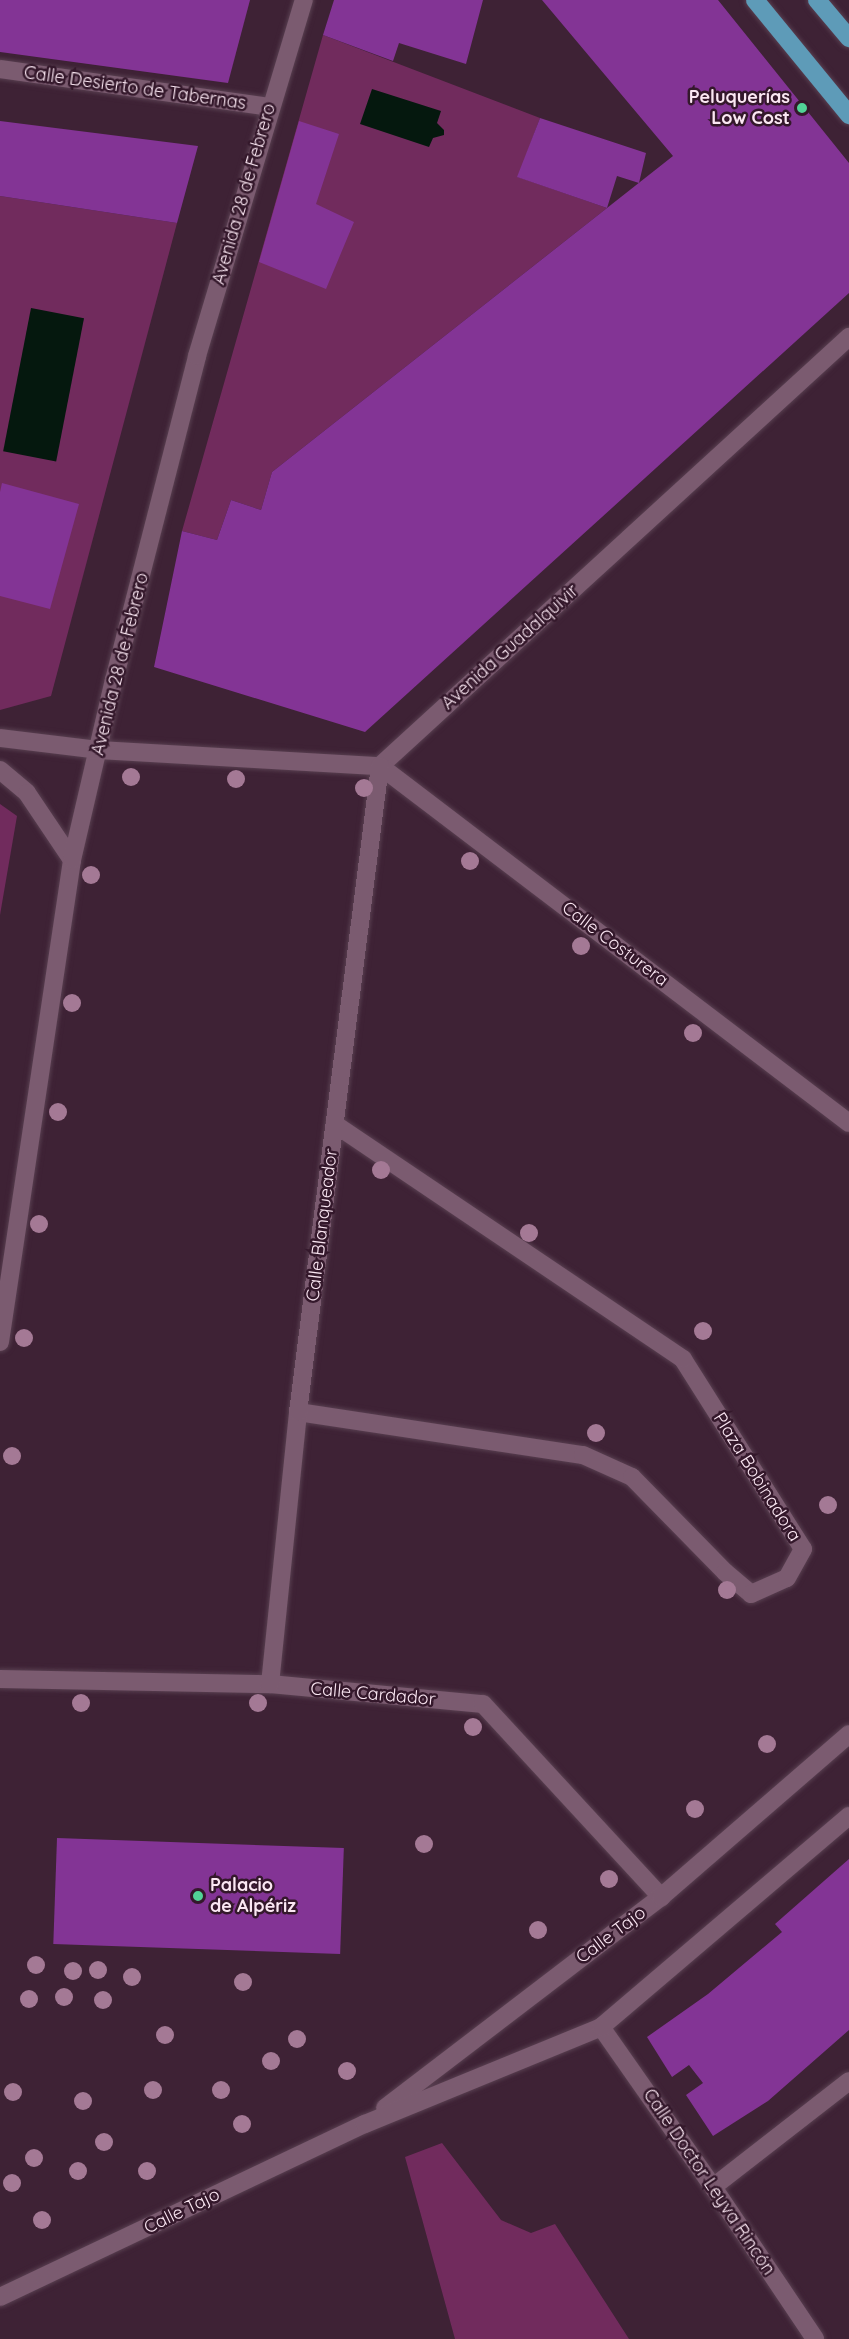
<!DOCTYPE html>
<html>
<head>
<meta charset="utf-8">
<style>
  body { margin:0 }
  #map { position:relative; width:849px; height:2339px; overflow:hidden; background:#3e2235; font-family:Quicksand,sans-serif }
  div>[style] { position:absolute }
  .green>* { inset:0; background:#712b5d }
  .water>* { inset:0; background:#05180e; transform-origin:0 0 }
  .building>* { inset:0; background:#833495; transform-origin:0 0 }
  .roads { filter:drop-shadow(0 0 2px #583f50) drop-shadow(0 0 2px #583f50) }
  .street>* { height:18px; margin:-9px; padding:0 9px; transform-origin:9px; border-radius:9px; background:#7b5b70 }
  .secondary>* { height:18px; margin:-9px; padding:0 9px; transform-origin:9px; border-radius:9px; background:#7b5b70 }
  .primary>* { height:18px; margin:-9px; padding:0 9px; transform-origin:9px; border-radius:9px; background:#5e9bb8 }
  .trees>* { width:18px; height:18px; margin:-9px; border-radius:50%; background:#a47995 }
  .dots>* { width:16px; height:16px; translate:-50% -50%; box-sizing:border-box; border:3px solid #34182b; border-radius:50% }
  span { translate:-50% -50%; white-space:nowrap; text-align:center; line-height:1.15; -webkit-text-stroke:5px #34182b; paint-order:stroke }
  .street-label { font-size:18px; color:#fbe7f3 }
  .poi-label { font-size:18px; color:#fbe7f3; font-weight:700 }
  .right { translate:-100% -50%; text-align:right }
  .left { translate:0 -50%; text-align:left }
</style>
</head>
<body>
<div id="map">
  <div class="green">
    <i style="clip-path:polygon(323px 35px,540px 118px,518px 177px,607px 208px,272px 472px,261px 510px,231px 500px,217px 540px,182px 531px)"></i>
    <i style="clip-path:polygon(0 196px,177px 223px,51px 696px,0 710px)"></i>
    <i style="clip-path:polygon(0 804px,17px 816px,0 915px)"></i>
    <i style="clip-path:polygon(442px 2143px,501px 2220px,531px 2233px,555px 2224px,629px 2339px,455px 2339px,405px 2157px)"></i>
  </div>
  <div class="water">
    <i style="clip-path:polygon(372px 89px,441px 111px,437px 123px,444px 130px,444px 135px,433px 138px,429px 147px,360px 124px)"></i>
    <i style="left:31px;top:308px;width:54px;height:146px;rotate:11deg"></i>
  </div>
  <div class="building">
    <i style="clip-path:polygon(0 0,250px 0,228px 83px,0 52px)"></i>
    <i style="clip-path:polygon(334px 0,483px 0,466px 64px,399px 43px,393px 61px,323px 35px)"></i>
    <i style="clip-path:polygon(542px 0,718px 0,849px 163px,849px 293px,365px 732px,154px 667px,182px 531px,217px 540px,231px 500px,261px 510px,272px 472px,673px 156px)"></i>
    <i style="clip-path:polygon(540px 118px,646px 153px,639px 183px,617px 176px,607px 208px,517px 177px)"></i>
    <i style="clip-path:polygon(0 121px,198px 146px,177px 223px,0 196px)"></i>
    <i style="clip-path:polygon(299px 121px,339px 134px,316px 204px,354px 222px,326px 289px,259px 262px)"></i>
    <i style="clip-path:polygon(2px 483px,79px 504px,50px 609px,0 596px,0 492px)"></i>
    <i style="left:57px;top:1838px;width:287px;height:106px;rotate:2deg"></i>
    <i style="clip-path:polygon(849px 1859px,849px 2030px,768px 2101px,713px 2136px,686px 2095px,703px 2083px,689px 2065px,672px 2077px,647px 2037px,708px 1994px,782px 1932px,775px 1924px)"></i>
  </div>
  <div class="roads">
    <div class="street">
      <i style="left:0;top:69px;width:272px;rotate:8deg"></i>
      <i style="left:99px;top:750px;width:281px;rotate:3.3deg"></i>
      <i style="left:380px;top:766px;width:636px;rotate:-42.45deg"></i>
      <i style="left:380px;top:766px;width:589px;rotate:37.28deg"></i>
      <i style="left:0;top:770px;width:35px;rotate:40deg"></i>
      <i style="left:27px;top:793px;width:81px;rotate:56.1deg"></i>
      <i style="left:0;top:1342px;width:487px;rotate:-81.5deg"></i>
      <i style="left:72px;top:860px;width:185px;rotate:-76.9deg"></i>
      <i style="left:114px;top:680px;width:334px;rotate:-75.6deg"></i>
      <i style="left:197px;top:356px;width:372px;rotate:-73.3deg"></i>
      <i style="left:298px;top:1412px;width:288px;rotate:8.6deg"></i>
      <i style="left:583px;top:1455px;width:54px;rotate:24.2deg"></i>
      <i style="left:632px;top:1477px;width:133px;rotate:45.6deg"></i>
      <i style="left:725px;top:1572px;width:34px;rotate:40deg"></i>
      <i style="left:751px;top:1594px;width:39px;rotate:-24deg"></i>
      <i style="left:787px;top:1578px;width:33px;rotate:-61deg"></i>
      <i style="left:803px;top:1549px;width:225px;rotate:-122.3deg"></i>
      <i style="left:683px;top:1359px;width:420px;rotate:-146deg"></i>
      <i style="left:0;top:1679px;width:270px;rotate:1.1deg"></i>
      <i style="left:270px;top:1684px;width:214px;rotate:5.4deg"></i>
      <i style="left:483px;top:1704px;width:263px;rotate:47.3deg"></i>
      <i style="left:270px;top:1684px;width:273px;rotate:-84.1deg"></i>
      <i style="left:298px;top:1412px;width:651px;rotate:-82.77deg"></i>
      <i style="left:601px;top:2027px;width:195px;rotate:55deg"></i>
      <i style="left:713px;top:2187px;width:183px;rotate:56.1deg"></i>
      <i style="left:385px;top:2108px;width:347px;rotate:-37.4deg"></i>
      <i style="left:661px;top:1897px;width:249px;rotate:-40.9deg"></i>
      <i style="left:713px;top:2187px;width:172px;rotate:-37.9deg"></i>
      <i style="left:0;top:2297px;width:404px;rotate:-25.4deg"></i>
      <i style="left:365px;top:2124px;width:255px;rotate:-22.3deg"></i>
      <i style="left:601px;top:2027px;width:326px;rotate:-40.4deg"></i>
    </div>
    <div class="secondary">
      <i style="left:0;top:738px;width:100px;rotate:6.9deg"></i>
    </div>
    <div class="primary">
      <i style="left:755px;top:0;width:149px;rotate:50.7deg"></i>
      <i style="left:817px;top:0;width:50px;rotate:49.9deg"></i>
    </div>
  </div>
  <div class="trees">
    <i style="left:131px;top:777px"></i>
    <i style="left:236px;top:779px"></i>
    <i style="left:364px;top:788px"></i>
    <i style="left:470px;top:861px"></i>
    <i style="left:91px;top:875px"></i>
    <i style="left:581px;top:946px"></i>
    <i style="left:72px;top:1003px"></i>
    <i style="left:693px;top:1033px"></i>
    <i style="left:58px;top:1112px"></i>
    <i style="left:381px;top:1170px"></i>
    <i style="left:39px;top:1224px"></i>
    <i style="left:529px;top:1233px"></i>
    <i style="left:703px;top:1331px"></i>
    <i style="left:24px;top:1338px"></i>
    <i style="left:596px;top:1433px"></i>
    <i style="left:12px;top:1456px"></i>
    <i style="left:828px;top:1505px"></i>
    <i style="left:727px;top:1590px"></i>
    <i style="left:81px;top:1703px"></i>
    <i style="left:258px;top:1703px"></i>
    <i style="left:473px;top:1727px"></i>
    <i style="left:767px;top:1744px"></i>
    <i style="left:695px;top:1809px"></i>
    <i style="left:424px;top:1844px"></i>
    <i style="left:609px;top:1879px"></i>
    <i style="left:538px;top:1930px"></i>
    <i style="left:36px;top:1965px"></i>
    <i style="left:98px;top:1970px"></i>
    <i style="left:73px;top:1971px"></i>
    <i style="left:132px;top:1977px"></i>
    <i style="left:243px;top:1982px"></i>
    <i style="left:64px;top:1997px"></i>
    <i style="left:29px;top:1999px"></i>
    <i style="left:103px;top:2000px"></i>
    <i style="left:165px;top:2035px"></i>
    <i style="left:297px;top:2039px"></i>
    <i style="left:271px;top:2061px"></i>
    <i style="left:347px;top:2071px"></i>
    <i style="left:153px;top:2090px"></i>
    <i style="left:221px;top:2090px"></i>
    <i style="left:13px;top:2092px"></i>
    <i style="left:83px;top:2101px"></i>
    <i style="left:242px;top:2124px"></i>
    <i style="left:104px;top:2142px"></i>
    <i style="left:34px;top:2158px"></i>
    <i style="left:78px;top:2171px"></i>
    <i style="left:147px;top:2171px"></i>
    <i style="left:12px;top:2183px"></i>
    <i style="left:42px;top:2220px"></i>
  </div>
  <div class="dots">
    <i style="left:802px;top:108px;background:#51d397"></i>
    <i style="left:198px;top:1896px;background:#51d397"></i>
  </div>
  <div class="street-label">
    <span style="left:135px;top:88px;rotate:8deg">Calle Desierto de Tabernas</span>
    <span style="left:244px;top:194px;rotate:-74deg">Avenida 28 de Febrero</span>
    <span style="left:510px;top:647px;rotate:-42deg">Avenida Guadalquivir</span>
    <span style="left:120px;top:664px;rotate:-76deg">Avenida 28 de Febrero</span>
    <span style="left:615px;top:944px;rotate:37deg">Calle Costurera</span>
    <span style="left:322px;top:1225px;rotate:-83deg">Calle Blanqueador</span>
    <span style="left:757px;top:1477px;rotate:58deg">Plaza Bobinadora</span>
    <span style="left:373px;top:1694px;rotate:5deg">Calle Cardador</span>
    <span style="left:611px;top:1935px;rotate:-37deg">Calle Tajo</span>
    <span style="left:709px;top:2182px;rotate:56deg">Calle Doctor Leyva Rincón</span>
    <span style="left:182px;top:2211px;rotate:-26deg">Calle Tajo</span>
  </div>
  <div class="poi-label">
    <span class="right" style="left:790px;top:108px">Peluquerías<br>Low Cost</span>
    <span class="left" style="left:210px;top:1896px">Palacio<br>de Alpériz</span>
  </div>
</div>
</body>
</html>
